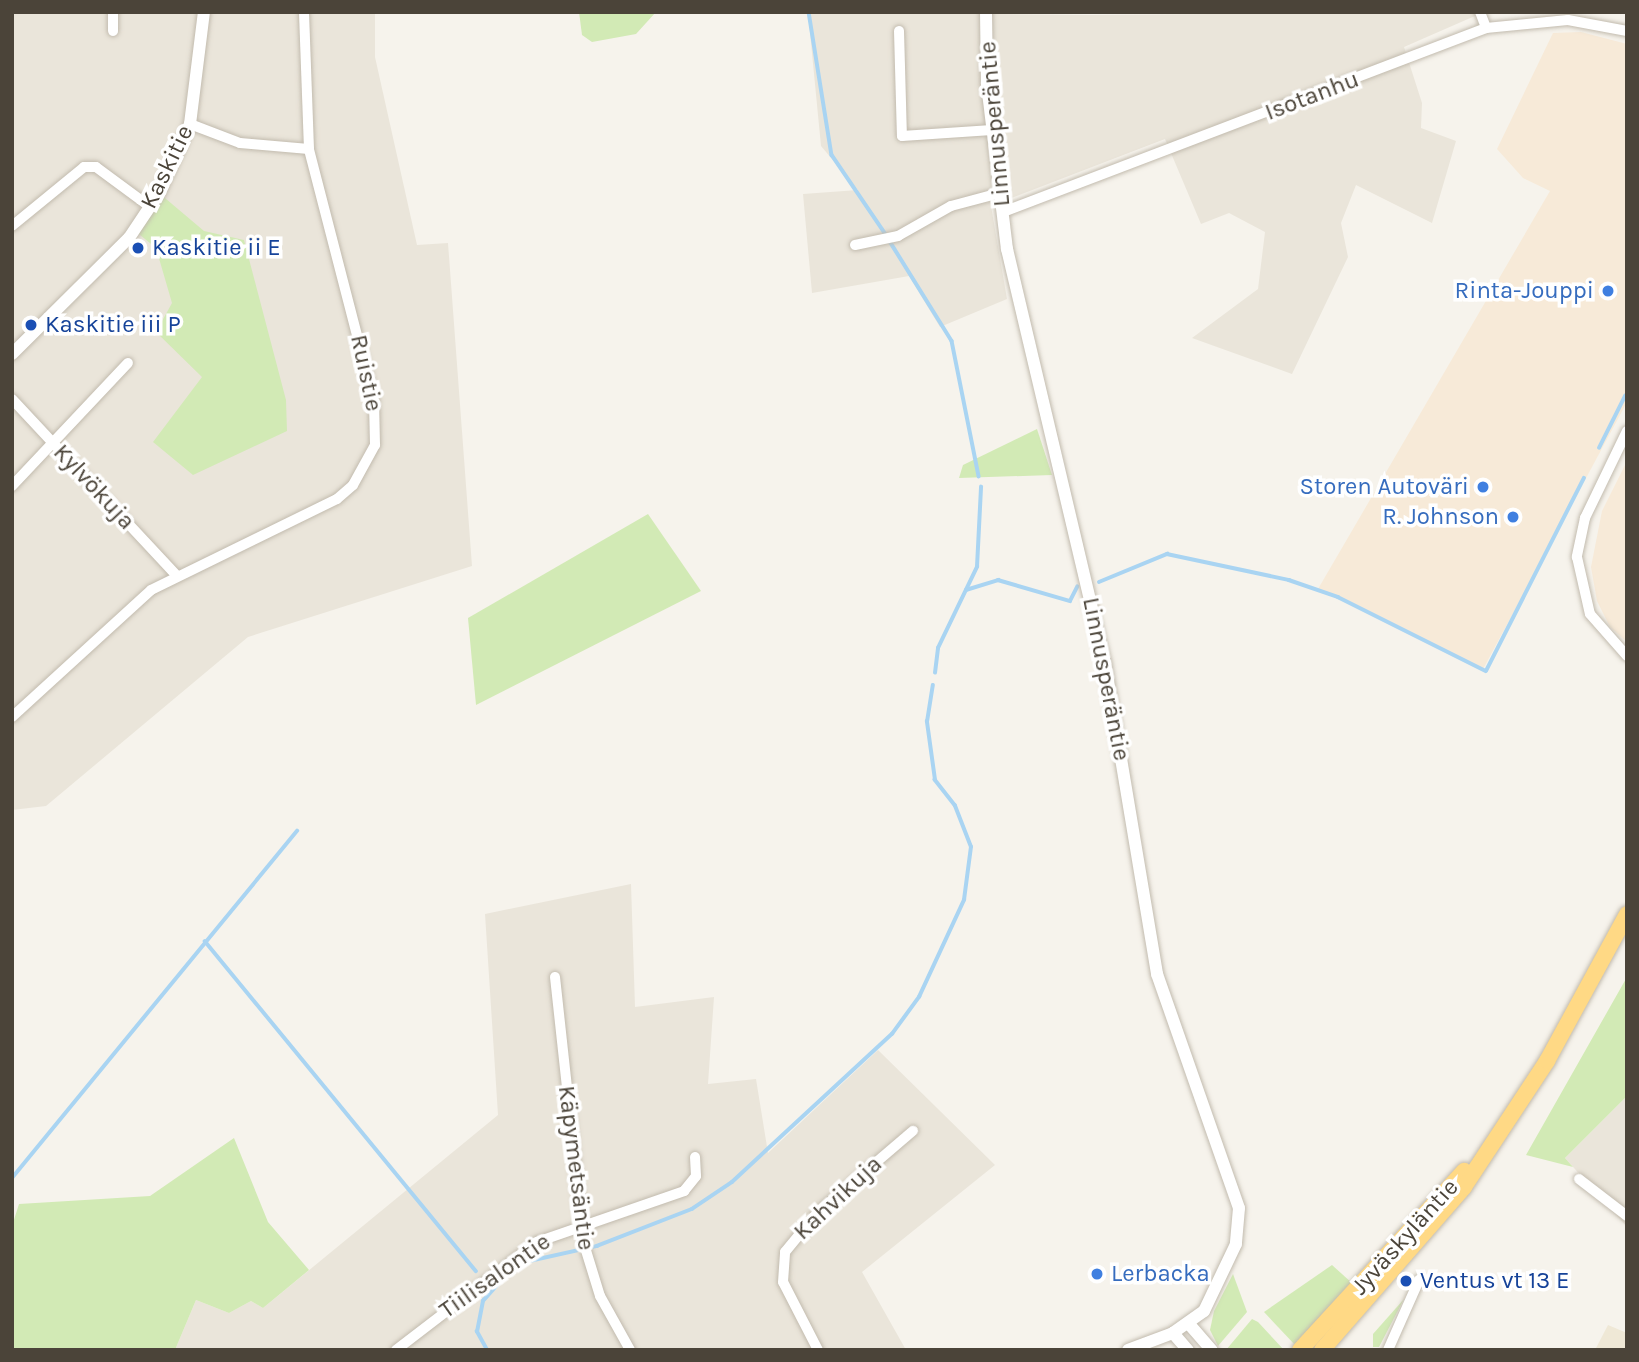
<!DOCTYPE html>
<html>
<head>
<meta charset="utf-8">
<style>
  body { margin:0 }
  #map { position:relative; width:1639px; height:1362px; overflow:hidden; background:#f6f3ec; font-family:Karla,sans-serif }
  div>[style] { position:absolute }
  .residential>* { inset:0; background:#eae5da }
  .commercial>* { inset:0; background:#f7ead8 }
  .education>* { inset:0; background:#efe8d6 }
  .green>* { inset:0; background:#d2eab5 }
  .stream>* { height:3.5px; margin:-1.75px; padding:0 1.75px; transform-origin:1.75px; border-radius:1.75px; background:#a9d4f2 }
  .roads { filter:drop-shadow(0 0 2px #c2bbae) drop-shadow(0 0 2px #c2bbae) }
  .minor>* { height:10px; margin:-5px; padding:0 5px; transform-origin:5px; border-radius:5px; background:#fff }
  .tertiary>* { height:12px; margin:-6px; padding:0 6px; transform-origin:6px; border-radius:6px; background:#fff }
  .trunk>* { height:16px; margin:-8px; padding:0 8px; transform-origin:8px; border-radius:8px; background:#ffd985 }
  .dots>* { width:19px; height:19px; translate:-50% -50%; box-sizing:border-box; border:4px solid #fff; border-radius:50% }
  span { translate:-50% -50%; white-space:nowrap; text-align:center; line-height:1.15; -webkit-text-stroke:7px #fff; paint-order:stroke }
  .street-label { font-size:24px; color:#4b4439 }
  .transit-label { font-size:24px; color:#164399 }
  .left { translate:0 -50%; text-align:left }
  .shop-label { font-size:24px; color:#366cbe }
  .right { translate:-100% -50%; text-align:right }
  .frame { position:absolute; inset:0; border:14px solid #4b4439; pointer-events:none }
</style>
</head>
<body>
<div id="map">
  <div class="residential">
    <i style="clip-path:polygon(12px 12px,375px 12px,375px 57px,417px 245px,448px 243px,472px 566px,248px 637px,46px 806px,12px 810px)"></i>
    <i style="clip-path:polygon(808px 12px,1090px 15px,1484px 12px,1404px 47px,1422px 103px,1421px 128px,1456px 141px,1432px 223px,1356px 185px,1341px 223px,1348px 257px,1292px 374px,1192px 338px,1258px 289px,1265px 232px,1229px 213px,1201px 224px,1165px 139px,991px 206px,1007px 299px,940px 327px,909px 276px,812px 293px,803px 194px,858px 190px,821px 146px)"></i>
    <i style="clip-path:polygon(631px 884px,635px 1007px,714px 997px,708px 1084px,756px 1079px,768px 1153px,878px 1050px,995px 1165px,862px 1272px,906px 1350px,175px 1350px,196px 1300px,229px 1313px,251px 1301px,263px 1308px,498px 1115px,485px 914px)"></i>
    <i style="clip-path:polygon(1627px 1096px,1627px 1227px,1565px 1158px)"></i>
  </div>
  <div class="commercial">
    <i style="clip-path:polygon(1581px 32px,1627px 44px,1627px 402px,1482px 671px,1318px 589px,1550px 191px,1523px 178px,1497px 149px,1553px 33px)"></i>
    <i style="clip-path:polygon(1627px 461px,1627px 642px,1610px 627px,1597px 601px,1591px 567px,1602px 511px)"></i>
  </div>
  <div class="education">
    <i style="clip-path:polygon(1608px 1325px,1627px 1333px,1627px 1350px,1595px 1350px)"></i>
  </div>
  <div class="green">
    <i style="clip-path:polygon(579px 12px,656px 12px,636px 34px,592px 42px,582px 35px)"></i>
    <i style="clip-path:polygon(159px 193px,204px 231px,244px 240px,286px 400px,287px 431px,193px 475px,153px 442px,202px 377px,156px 332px,172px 303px,156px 248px,134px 230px)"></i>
    <i style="clip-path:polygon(1037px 429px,1052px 475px,959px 478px,963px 465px)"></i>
    <i style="clip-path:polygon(648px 514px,701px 591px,476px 705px,468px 618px)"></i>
    <i style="clip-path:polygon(1627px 977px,1627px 1096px,1565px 1158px,1573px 1167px,1526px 1155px)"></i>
    <i style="clip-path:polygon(234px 1138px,268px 1222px,309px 1270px,263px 1308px,251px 1301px,229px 1313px,196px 1300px,175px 1350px,12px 1350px,12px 1226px,19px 1204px,150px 1196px)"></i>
    <i style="clip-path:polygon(1332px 1265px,1352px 1283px,1296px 1346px,1264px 1312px)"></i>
    <i style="clip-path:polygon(1233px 1274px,1247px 1312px,1218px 1346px,1210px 1330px,1214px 1311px)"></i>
    <i style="clip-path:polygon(1404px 1299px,1379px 1347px,1373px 1347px,1373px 1334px)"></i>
    <i style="clip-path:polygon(1252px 1319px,1258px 1322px,1284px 1350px,1226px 1350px)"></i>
  </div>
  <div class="stream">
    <i style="left:809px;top:12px;width:145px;rotate:80.9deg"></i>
    <i style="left:832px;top:155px;width:98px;rotate:55.8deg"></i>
    <i style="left:891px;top:243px;width:115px;rotate:58.1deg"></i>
    <i style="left:952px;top:341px;width:138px;rotate:78.7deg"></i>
    <i style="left:1599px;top:448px;width:58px;rotate:-63.4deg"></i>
    <i style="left:1099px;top:582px;width:74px;rotate:-22.4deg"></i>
    <i style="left:1167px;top:554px;width:125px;rotate:12deg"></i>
    <i style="left:1289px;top:580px;width:52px;rotate:19.1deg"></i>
    <i style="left:1338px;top:597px;width:165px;rotate:26.6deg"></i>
    <i style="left:1486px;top:671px;width:216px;rotate:-63.1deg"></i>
    <i style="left:966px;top:590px;width:34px;rotate:-17deg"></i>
    <i style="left:998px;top:580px;width:75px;rotate:16.3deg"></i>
    <i style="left:1070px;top:601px;width:16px;rotate:-63deg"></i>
    <i style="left:935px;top:673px;width:25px;rotate:-83deg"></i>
    <i style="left:938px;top:648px;width:90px;rotate:-64.3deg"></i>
    <i style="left:977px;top:567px;width:80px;rotate:-87.1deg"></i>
    <i style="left:205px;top:941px;width:427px;rotate:50.6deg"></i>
    <i style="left:12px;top:1178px;width:449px;rotate:-50.6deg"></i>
    <i style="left:487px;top:1350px;width:21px;rotate:-119deg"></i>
    <i style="left:477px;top:1332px;width:32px;rotate:-79deg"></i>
    <i style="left:483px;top:1301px;width:50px;rotate:-48.3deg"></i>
    <i style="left:516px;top:1264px;width:83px;rotate:-12.5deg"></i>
    <i style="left:597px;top:1246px;width:102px;rotate:-21.3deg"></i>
    <i style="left:692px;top:1209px;width:48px;rotate:-34deg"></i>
    <i style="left:732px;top:1182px;width:218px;rotate:-42.8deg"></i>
    <i style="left:892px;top:1034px;width:46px;rotate:-53.9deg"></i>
    <i style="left:919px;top:997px;width:107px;rotate:-65.1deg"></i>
    <i style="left:964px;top:900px;width:53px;rotate:-82.5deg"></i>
    <i style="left:971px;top:847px;width:44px;rotate:-111.3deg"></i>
    <i style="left:955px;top:806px;width:33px;rotate:-128deg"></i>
    <i style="left:935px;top:780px;width:59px;rotate:-97.9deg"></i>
    <i style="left:927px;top:722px;width:37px;rotate:-81deg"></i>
  </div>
  <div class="roads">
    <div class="minor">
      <i style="left:113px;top:12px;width:19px;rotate:90deg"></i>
      <i style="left:1480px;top:12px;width:17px;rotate:69deg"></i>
      <i style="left:899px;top:31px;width:105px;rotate:88.4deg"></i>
      <i style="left:902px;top:136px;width:90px;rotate:-3.8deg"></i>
      <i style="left:190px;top:124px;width:53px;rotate:20.8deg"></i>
      <i style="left:240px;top:143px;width:69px;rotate:5deg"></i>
      <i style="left:1003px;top:212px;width:517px;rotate:-20.85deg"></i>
      <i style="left:1486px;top:28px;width:82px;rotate:-5.6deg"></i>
      <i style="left:1568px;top:20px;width:60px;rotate:10.6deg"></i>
      <i style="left:12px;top:226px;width:93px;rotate:-39.3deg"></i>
      <i style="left:84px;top:167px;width:12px"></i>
      <i style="left:96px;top:167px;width:67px;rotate:36.5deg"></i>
      <i style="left:855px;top:245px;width:44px;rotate:-11.8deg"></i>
      <i style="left:898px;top:236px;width:61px;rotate:-29.5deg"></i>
      <i style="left:951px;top:206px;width:51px;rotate:-14.9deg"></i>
      <i style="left:12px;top:399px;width:241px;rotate:47deg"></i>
      <i style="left:1627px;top:431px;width:97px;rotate:115.8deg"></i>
      <i style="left:1585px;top:518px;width:40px;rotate:102deg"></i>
      <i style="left:1577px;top:557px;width:58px;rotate:77.2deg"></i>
      <i style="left:1590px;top:614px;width:56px;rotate:48.6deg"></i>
      <i style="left:12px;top:486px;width:169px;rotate:-46.7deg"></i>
      <i style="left:12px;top:717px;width:188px;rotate:-42.4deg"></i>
      <i style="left:151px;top:590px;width:207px;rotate:-26.1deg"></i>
      <i style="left:337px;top:499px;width:21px;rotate:-41deg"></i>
      <i style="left:353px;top:485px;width:46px;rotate:-61.2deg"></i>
      <i style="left:375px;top:445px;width:44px;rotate:-91.3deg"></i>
      <i style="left:374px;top:401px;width:260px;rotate:-104.5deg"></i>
      <i style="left:309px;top:149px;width:137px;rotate:-92.1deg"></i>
      <i style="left:555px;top:977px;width:269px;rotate:83.8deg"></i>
      <i style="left:584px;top:1244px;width:54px;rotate:72.9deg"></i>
      <i style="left:600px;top:1296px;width:62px;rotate:60.9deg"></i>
      <i style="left:1579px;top:1179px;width:61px;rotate:37.6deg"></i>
      <i style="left:396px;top:1350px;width:178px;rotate:-37.5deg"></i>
      <i style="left:537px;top:1242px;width:156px;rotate:-19.1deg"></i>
      <i style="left:684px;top:1191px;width:19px;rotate:-51deg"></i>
      <i style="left:696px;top:1176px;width:19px;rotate:-93deg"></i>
      <i style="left:818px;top:1350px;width:76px;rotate:-117.2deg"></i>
      <i style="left:783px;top:1282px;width:30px;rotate:-86deg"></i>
      <i style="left:785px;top:1252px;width:52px;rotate:-50.5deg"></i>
      <i style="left:818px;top:1212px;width:125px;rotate:-40.5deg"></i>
      <i style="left:1388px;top:1350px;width:77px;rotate:-66.1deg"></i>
    </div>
    <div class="tertiary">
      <i style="left:986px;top:12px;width:72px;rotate:89.2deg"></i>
      <i style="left:987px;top:84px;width:166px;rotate:83.1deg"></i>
      <i style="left:1007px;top:249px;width:425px;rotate:76.7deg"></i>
      <i style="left:1105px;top:663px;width:315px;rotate:80.5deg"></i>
      <i style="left:1157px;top:974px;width:248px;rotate:70.7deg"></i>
      <i style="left:1239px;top:1208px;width:36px;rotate:95deg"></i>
      <i style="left:1236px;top:1244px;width:74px;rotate:115.5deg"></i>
      <i style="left:1204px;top:1311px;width:38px;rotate:145deg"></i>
      <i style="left:1173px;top:1333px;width:48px;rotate:159.3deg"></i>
      <i style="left:12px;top:354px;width:165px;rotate:-44.8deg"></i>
      <i style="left:129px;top:238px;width:54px;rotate:-56.3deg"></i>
      <i style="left:159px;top:193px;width:76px;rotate:-65.8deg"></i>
      <i style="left:190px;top:124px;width:113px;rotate:-82.9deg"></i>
      <i style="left:1189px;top:1324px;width:35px;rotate:49deg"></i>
      <i style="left:1173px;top:1333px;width:23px;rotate:49deg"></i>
    </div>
    <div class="trunk">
      <i style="left:1300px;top:1350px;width:243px;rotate:-47.5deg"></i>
      <i style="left:1322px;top:1350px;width:216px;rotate:-48.9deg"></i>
      <i style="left:1464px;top:1187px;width:151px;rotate:-56.6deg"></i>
      <i style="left:1547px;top:1061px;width:167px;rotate:-61.4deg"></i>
    </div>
  </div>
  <div class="dots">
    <i style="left:138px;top:248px;background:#1a4fb4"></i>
    <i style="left:1608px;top:291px;background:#3f7fe0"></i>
    <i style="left:31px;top:325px;background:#1a4fb4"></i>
    <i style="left:1483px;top:487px;background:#3f7fe0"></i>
    <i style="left:1513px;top:517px;background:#3f7fe0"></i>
    <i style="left:1097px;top:1274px;background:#3f7fe0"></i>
    <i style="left:1406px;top:1281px;background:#1a4fb4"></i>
  </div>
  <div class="street-label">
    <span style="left:1312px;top:96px;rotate:-21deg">Isotanhu</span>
    <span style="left:995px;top:124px;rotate:-95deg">Linnusperäntie</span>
    <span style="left:167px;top:167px;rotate:-64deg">Kaskitie</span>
    <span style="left:366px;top:373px;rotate:78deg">Ruistie</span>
    <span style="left:94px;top:487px;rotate:47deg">Kylvökuja</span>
    <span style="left:1106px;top:679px;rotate:79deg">Linnusperäntie</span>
    <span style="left:576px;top:1168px;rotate:83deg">Käpymetsäntie</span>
    <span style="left:838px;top:1198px;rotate:-43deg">Kahvikuja</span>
    <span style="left:1405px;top:1237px;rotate:-48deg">Jyväskyläntie</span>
    <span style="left:495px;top:1276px;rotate:-35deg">Tiilisalontie</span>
  </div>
  <div class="transit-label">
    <span class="left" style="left:152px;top:248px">Kaskitie ii E</span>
    <span class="left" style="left:45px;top:325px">Kaskitie iii P</span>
    <span class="left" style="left:1420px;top:1281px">Ventus vt 13 E</span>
  </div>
  <div class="shop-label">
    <span class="right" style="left:1594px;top:291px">Rinta-Jouppi</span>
    <span class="right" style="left:1469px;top:487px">Storen Autoväri</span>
    <span class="right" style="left:1499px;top:517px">R. Johnson</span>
    <span class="left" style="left:1111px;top:1274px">Lerbacka</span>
  </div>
  <div class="frame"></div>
</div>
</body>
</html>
